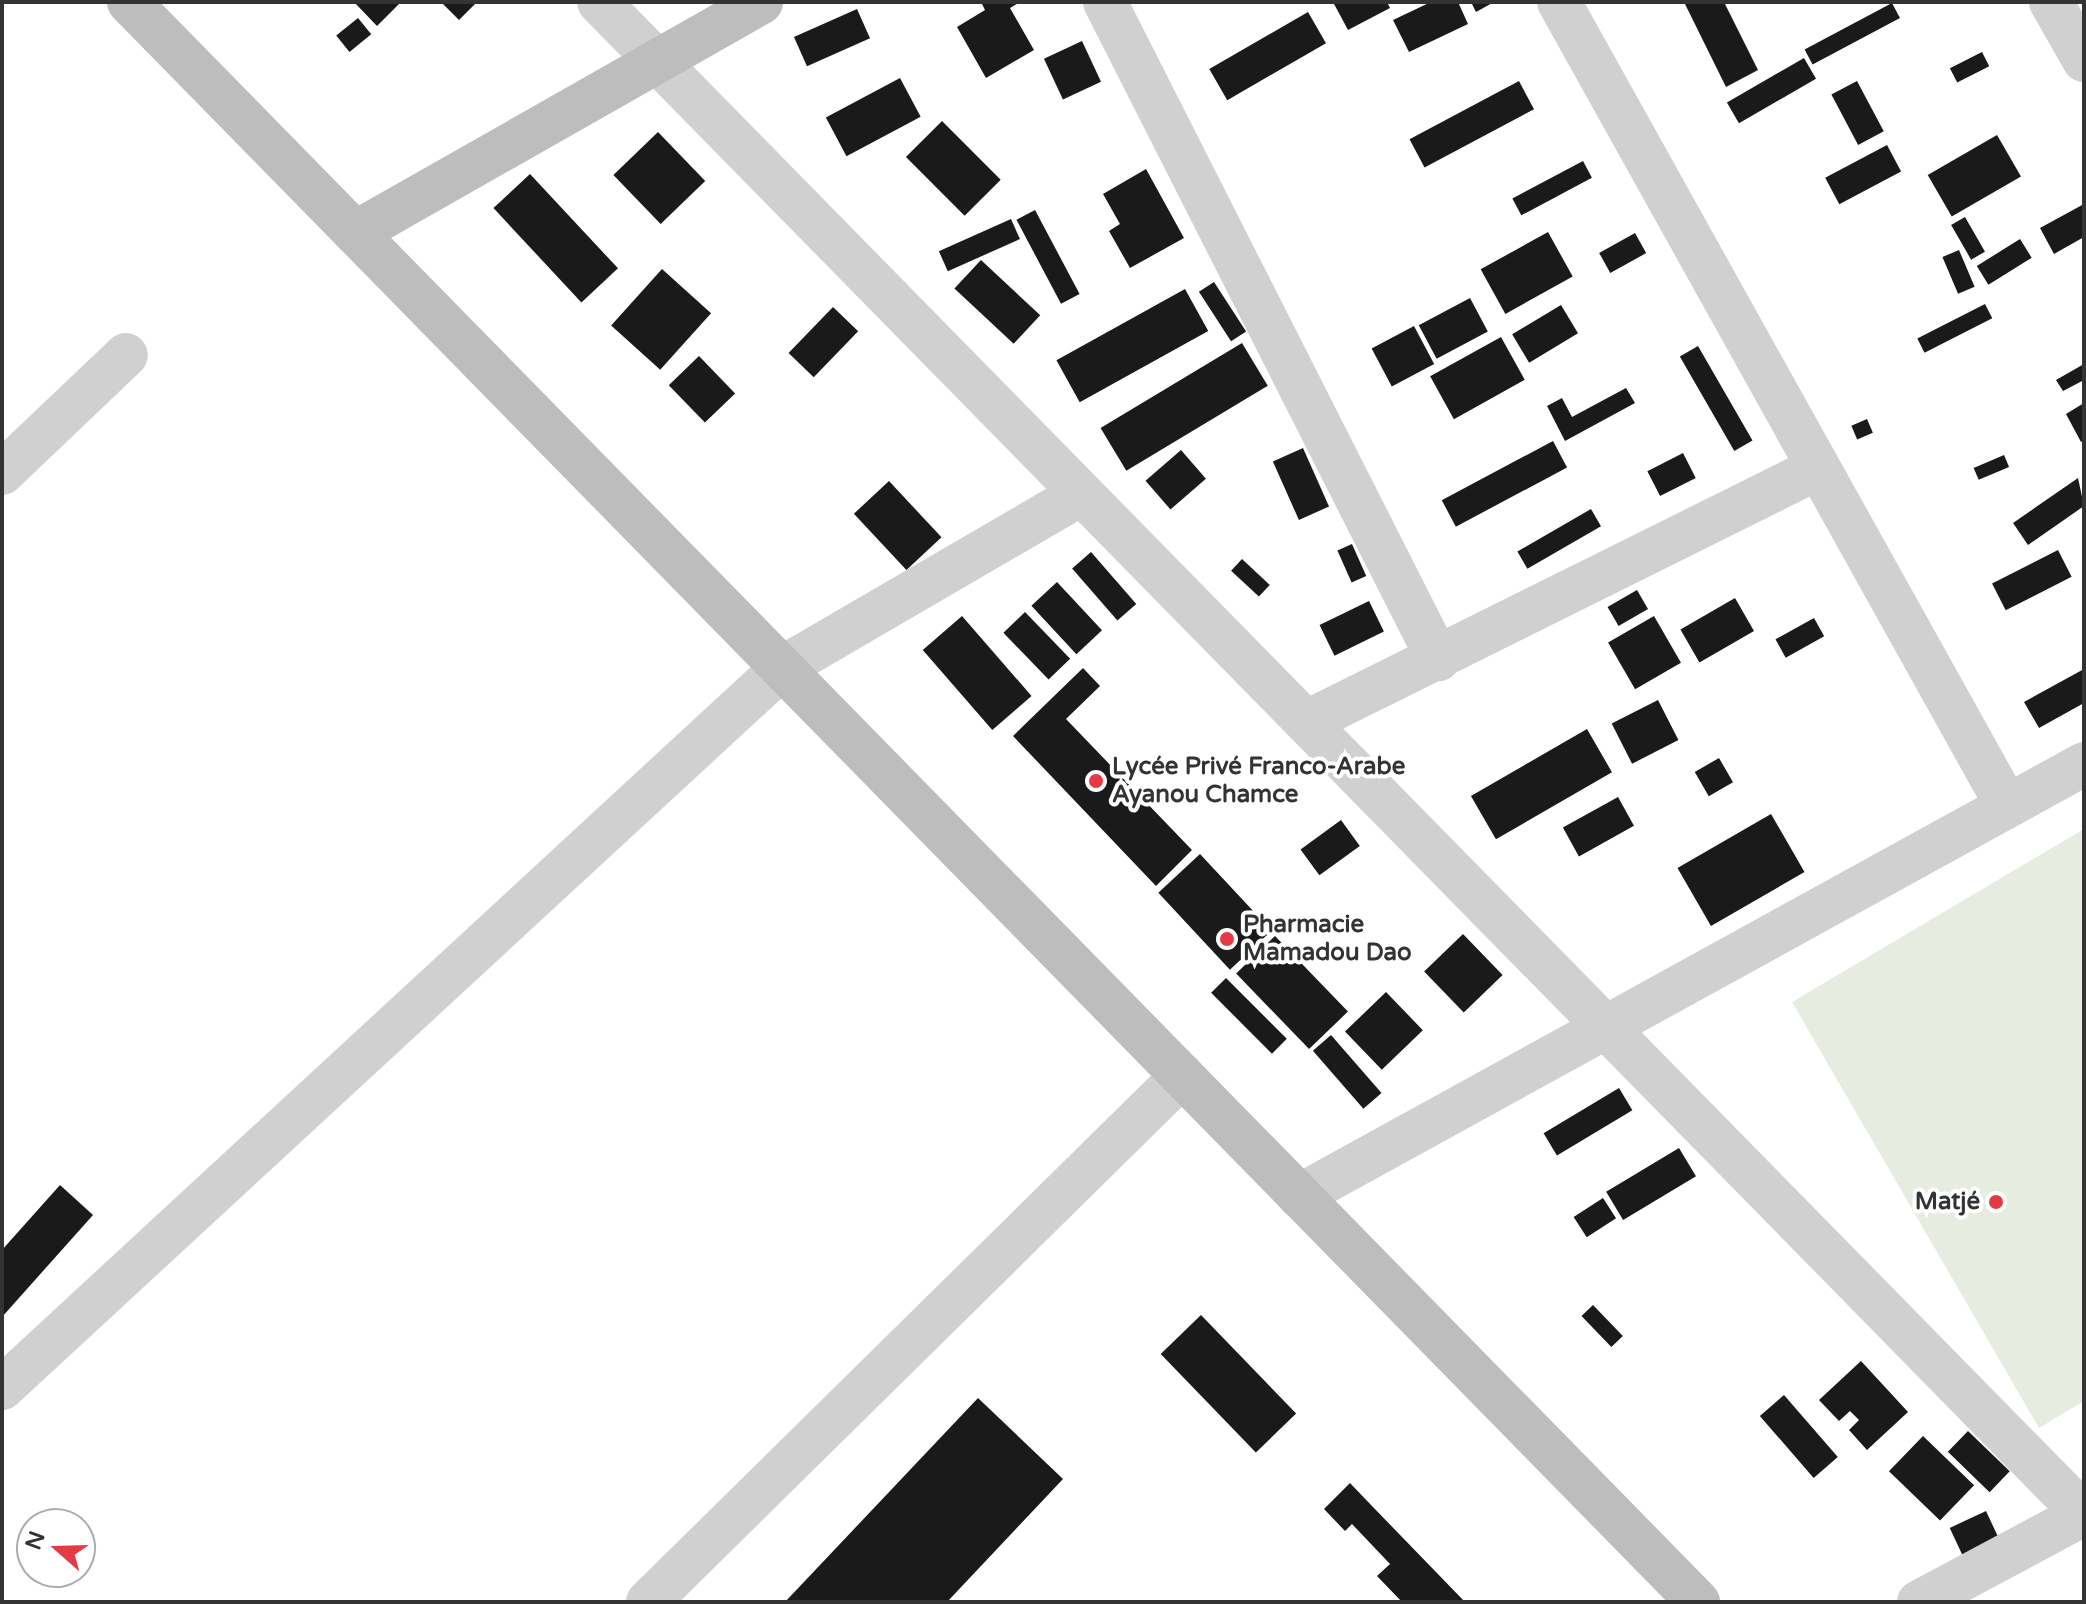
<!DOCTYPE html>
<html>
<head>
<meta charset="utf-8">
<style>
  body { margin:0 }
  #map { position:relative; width:2086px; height:1604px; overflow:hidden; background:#fff; font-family:"Varela Round",sans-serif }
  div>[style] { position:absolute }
  .green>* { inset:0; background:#e6ecdf }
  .building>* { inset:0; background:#1a1a1a; transform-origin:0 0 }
  .street>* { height:44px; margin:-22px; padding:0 22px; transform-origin:22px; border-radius:22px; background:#d0d0d0 }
  .secondary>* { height:44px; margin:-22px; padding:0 22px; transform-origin:22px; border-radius:22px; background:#bdbdbd }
  .dots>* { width:22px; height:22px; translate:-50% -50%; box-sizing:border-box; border:4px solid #fff; border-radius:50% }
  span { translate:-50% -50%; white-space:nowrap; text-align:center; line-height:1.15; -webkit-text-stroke:8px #fff; paint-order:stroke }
  .poi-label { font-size:24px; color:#333; font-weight:700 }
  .left { translate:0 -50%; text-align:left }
  .right { translate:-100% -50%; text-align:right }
  .frame { position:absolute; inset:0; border:4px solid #333; pointer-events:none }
  .north { position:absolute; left:16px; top:1508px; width:80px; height:80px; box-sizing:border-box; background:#fff; border:2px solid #adadad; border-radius:50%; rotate:290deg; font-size:22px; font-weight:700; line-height:32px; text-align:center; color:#333 }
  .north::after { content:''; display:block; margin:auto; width:28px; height:36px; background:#e63946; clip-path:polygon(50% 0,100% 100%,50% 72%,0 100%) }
</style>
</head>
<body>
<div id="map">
  <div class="green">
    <i style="clip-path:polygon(2084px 829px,2084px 1401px,2039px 1428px,1792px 1002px)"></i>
  </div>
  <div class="building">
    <i style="clip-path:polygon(354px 2px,401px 2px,377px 26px)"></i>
    <i style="clip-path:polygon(441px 2px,477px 2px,459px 20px)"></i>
    <i style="clip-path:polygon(981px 2px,1020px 2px,1010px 8px,1034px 50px,986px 78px,957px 27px,985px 10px)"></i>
    <i style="clip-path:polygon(1333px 2px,1387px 2px,1390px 8px,1348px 30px)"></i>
    <i style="clip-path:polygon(1431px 2px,1458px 2px,1468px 24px,1409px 52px,1393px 20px)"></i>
    <i style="clip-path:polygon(1471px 2px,1494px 2px,1476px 12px)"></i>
    <i style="clip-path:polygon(1684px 2px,1724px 2px,1758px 70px,1726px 87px)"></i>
    <i style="left:1892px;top:3px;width:17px;height:99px;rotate:62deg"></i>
    <i style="left:857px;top:9px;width:32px;height:69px;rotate:66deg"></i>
    <i style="left:1308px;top:12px;width:36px;height:114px;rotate:60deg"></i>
    <i style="left:358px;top:18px;width:21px;height:28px;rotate:51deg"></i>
    <i style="left:1082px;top:41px;width:45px;height:42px;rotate:65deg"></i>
    <i style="left:1982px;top:52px;width:16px;height:36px;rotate:63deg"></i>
    <i style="left:1804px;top:58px;width:24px;height:89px;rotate:60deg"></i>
    <i style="left:900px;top:78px;width:44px;height:84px;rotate:62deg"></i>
    <i style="left:1519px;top:81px;width:32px;height:124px;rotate:62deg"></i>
    <i style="left:1857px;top:81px;width:57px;height:29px;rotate:62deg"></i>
    <i style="left:942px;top:121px;width:83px;height:51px;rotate:45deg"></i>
    <i style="left:658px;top:132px;width:68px;height:62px;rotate:46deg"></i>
    <i style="left:1997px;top:135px;width:48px;height:80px;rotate:60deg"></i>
    <i style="left:1887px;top:145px;width:30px;height:70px;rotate:62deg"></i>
    <i style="left:1583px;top:161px;width:19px;height:80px;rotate:62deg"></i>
    <i style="clip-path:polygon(1146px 169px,1184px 238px,1130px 268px,1109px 231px,1120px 224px,1103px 194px)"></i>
    <i style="left:530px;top:174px;width:129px;height:50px;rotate:47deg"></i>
    <i style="clip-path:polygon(2084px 204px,2084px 237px,2054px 254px,2040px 228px)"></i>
    <i style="left:1035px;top:210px;width:95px;height:21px;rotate:62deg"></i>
    <i style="left:1965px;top:217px;width:40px;height:16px;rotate:60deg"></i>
    <i style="left:1011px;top:219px;width:22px;height:79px;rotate:66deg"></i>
    <i style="left:1548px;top:232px;width:51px;height:77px;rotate:61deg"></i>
    <i style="left:1635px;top:233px;width:23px;height:41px;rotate:61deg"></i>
    <i style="left:2020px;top:239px;width:22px;height:51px;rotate:58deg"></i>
    <i style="left:1959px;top:250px;width:40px;height:18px;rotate:67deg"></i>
    <i style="left:981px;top:260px;width:81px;height:39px;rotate:43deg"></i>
    <i style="left:662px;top:269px;width:66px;height:76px;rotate:42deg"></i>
    <i style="left:1214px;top:282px;width:59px;height:18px;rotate:57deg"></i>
    <i style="left:1185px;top:289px;width:48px;height:147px;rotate:61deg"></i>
    <i style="left:1470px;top:298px;width:38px;height:58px;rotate:62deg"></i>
    <i style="left:1985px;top:304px;width:16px;height:76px;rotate:63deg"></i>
    <i style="left:1561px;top:305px;width:33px;height:57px;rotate:59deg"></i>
    <i style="left:833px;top:307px;width:35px;height:64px;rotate:44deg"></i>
    <i style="left:1414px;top:326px;width:43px;height:48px;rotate:62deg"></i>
    <i style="left:1501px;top:337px;width:49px;height:81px;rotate:61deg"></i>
    <i style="left:1242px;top:343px;width:50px;height:165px;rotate:59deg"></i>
    <i style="left:1698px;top:346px;width:109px;height:21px;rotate:60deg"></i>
    <i style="left:699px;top:356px;width:52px;height:42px;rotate:46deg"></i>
    <i style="clip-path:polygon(2084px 364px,2084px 380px,2063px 391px,2056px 380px)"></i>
    <i style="clip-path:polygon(1626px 388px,1635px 403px,1565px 441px,1547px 406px,1562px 398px,1572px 417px)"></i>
    <i style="clip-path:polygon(2084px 403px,2084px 440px,2081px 442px,2066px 414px)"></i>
    <i style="left:1867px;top:419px;width:15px;height:17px;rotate:67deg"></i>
    <i style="left:1553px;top:441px;width:30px;height:126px;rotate:62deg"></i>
    <i style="left:1303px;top:448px;width:64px;height:33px;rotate:66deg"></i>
    <i style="left:1181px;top:450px;width:38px;height:47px;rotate:49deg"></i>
    <i style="left:1683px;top:453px;width:28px;height:40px;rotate:63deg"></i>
    <i style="left:2004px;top:455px;width:13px;height:33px;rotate:67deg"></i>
    <i style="clip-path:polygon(2078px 478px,2084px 506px,2028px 545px,2013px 523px)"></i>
    <i style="left:889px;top:481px;width:77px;height:48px;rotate:47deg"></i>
    <i style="left:1591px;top:509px;width:20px;height:85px;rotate:60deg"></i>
    <i style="left:1352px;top:544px;width:35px;height:16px;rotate:66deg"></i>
    <i style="left:2058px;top:550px;width:30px;height:74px;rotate:63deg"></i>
    <i style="left:1091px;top:552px;width:69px;height:25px;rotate:49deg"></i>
    <i style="left:1242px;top:559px;width:38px;height:16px;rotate:43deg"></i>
    <i style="left:1057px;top:582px;width:66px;height:35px;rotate:47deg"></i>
    <i style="left:1637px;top:590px;width:22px;height:34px;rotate:60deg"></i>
    <i style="left:1735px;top:598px;width:38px;height:63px;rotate:60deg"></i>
    <i style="left:1369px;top:601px;width:34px;height:55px;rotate:64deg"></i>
    <i style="left:1025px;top:612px;width:65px;height:30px;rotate:46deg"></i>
    <i style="left:962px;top:616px;width:106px;height:52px;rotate:49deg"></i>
    <i style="left:1654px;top:616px;width:54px;height:53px;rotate:60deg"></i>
    <i style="left:1814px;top:618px;width:21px;height:44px;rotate:61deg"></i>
    <i style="clip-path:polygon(1083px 668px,1100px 686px,1066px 719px,1192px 850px,1156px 886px,1013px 736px)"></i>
    <i style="clip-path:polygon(2084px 669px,2084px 703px,2039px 728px,2024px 702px)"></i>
    <i style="left:1658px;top:700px;width:45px;height:52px;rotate:63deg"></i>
    <i style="left:1587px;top:729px;width:50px;height:134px;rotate:60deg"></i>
    <i style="left:1719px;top:758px;width:28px;height:28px;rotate:60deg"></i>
    <i style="left:1618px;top:797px;width:33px;height:63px;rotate:61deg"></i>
    <i style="left:1771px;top:814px;width:67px;height:108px;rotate:60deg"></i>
    <i style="left:1341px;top:820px;width:32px;height:50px;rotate:54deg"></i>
    <i style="left:1200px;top:854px;width:105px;height:57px;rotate:47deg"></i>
    <i style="left:1463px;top:934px;width:57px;height:54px;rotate:46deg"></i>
    <i style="left:1275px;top:936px;width:105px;height:54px;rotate:46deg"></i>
    <i style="left:1226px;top:978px;width:86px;height:21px;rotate:45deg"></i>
    <i style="left:1386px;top:992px;width:53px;height:57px;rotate:46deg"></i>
    <i style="left:1331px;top:1035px;width:77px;height:24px;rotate:49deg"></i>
    <i style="left:1619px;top:1088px;width:26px;height:88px;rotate:59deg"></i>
    <i style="left:1679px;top:1148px;width:33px;height:85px;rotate:59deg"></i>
    <i style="clip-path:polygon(60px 1185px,93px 1215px,2px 1317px,2px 1250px)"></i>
    <i style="left:1603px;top:1198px;width:24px;height:35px;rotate:57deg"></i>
    <i style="left:1593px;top:1305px;width:43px;height:16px;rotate:46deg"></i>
    <i style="left:1201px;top:1315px;width:137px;height:56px;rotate:46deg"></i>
    <i style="clip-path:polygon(1861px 1361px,1908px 1412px,1867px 1450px,1849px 1430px,1859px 1420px,1850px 1411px,1839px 1421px,1819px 1400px)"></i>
    <i style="left:1784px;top:1395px;width:82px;height:32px;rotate:49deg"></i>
    <i style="clip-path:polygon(978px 1398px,1063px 1479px,947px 1602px,785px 1602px)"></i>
    <i style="left:1968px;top:1431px;width:58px;height:29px;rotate:44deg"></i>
    <i style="left:1923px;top:1436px;width:71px;height:49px;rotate:44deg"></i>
    <i style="clip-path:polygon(1350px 1483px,1372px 1506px,1465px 1602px,1402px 1602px,1377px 1576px,1390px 1564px,1352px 1524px,1345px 1531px,1324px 1509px)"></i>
    <i style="left:1986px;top:1511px;width:31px;height:40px;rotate:65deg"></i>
  </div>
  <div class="street">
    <i style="left:599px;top:2px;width:2119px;rotate:45.52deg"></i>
    <i style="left:2084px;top:1514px;width:187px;rotate:151.9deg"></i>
    <i style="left:1105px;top:2px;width:737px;rotate:63.12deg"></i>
    <i style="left:1559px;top:2px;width:920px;rotate:60.87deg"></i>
    <i style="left:2051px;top:2px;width:67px;rotate:60.4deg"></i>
    <i style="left:2px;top:473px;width:171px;rotate:-43.6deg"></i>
    <i style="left:1307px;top:722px;width:571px;rotate:-26.43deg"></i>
    <i style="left:1299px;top:1196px;width:896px;rotate:-28.82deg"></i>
    <i style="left:2px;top:1388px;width:1062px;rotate:-42.71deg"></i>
    <i style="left:782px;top:668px;width:342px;rotate:-30.2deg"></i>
    <i style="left:648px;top:1602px;width:750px;rotate:-44.57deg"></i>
  </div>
  <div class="secondary">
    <i style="left:129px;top:2px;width:2241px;rotate:45.56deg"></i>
    <i style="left:355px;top:233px;width:467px;rotate:-29.6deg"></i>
  </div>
  <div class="dots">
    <i style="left:1096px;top:781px;background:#e63946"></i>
    <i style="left:1227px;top:939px;background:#e63946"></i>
    <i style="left:1996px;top:1202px;background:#e63946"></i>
  </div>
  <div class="poi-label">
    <span class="left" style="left:1112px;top:781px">Lycée Privé Franco-Arabe<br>Ayanou Chamce</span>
    <span class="left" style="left:1243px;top:939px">Pharmacie<br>Mamadou Dao</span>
    <span class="right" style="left:1980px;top:1202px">Matjé</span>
  </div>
  <div class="frame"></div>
  <div class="north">N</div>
</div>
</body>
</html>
